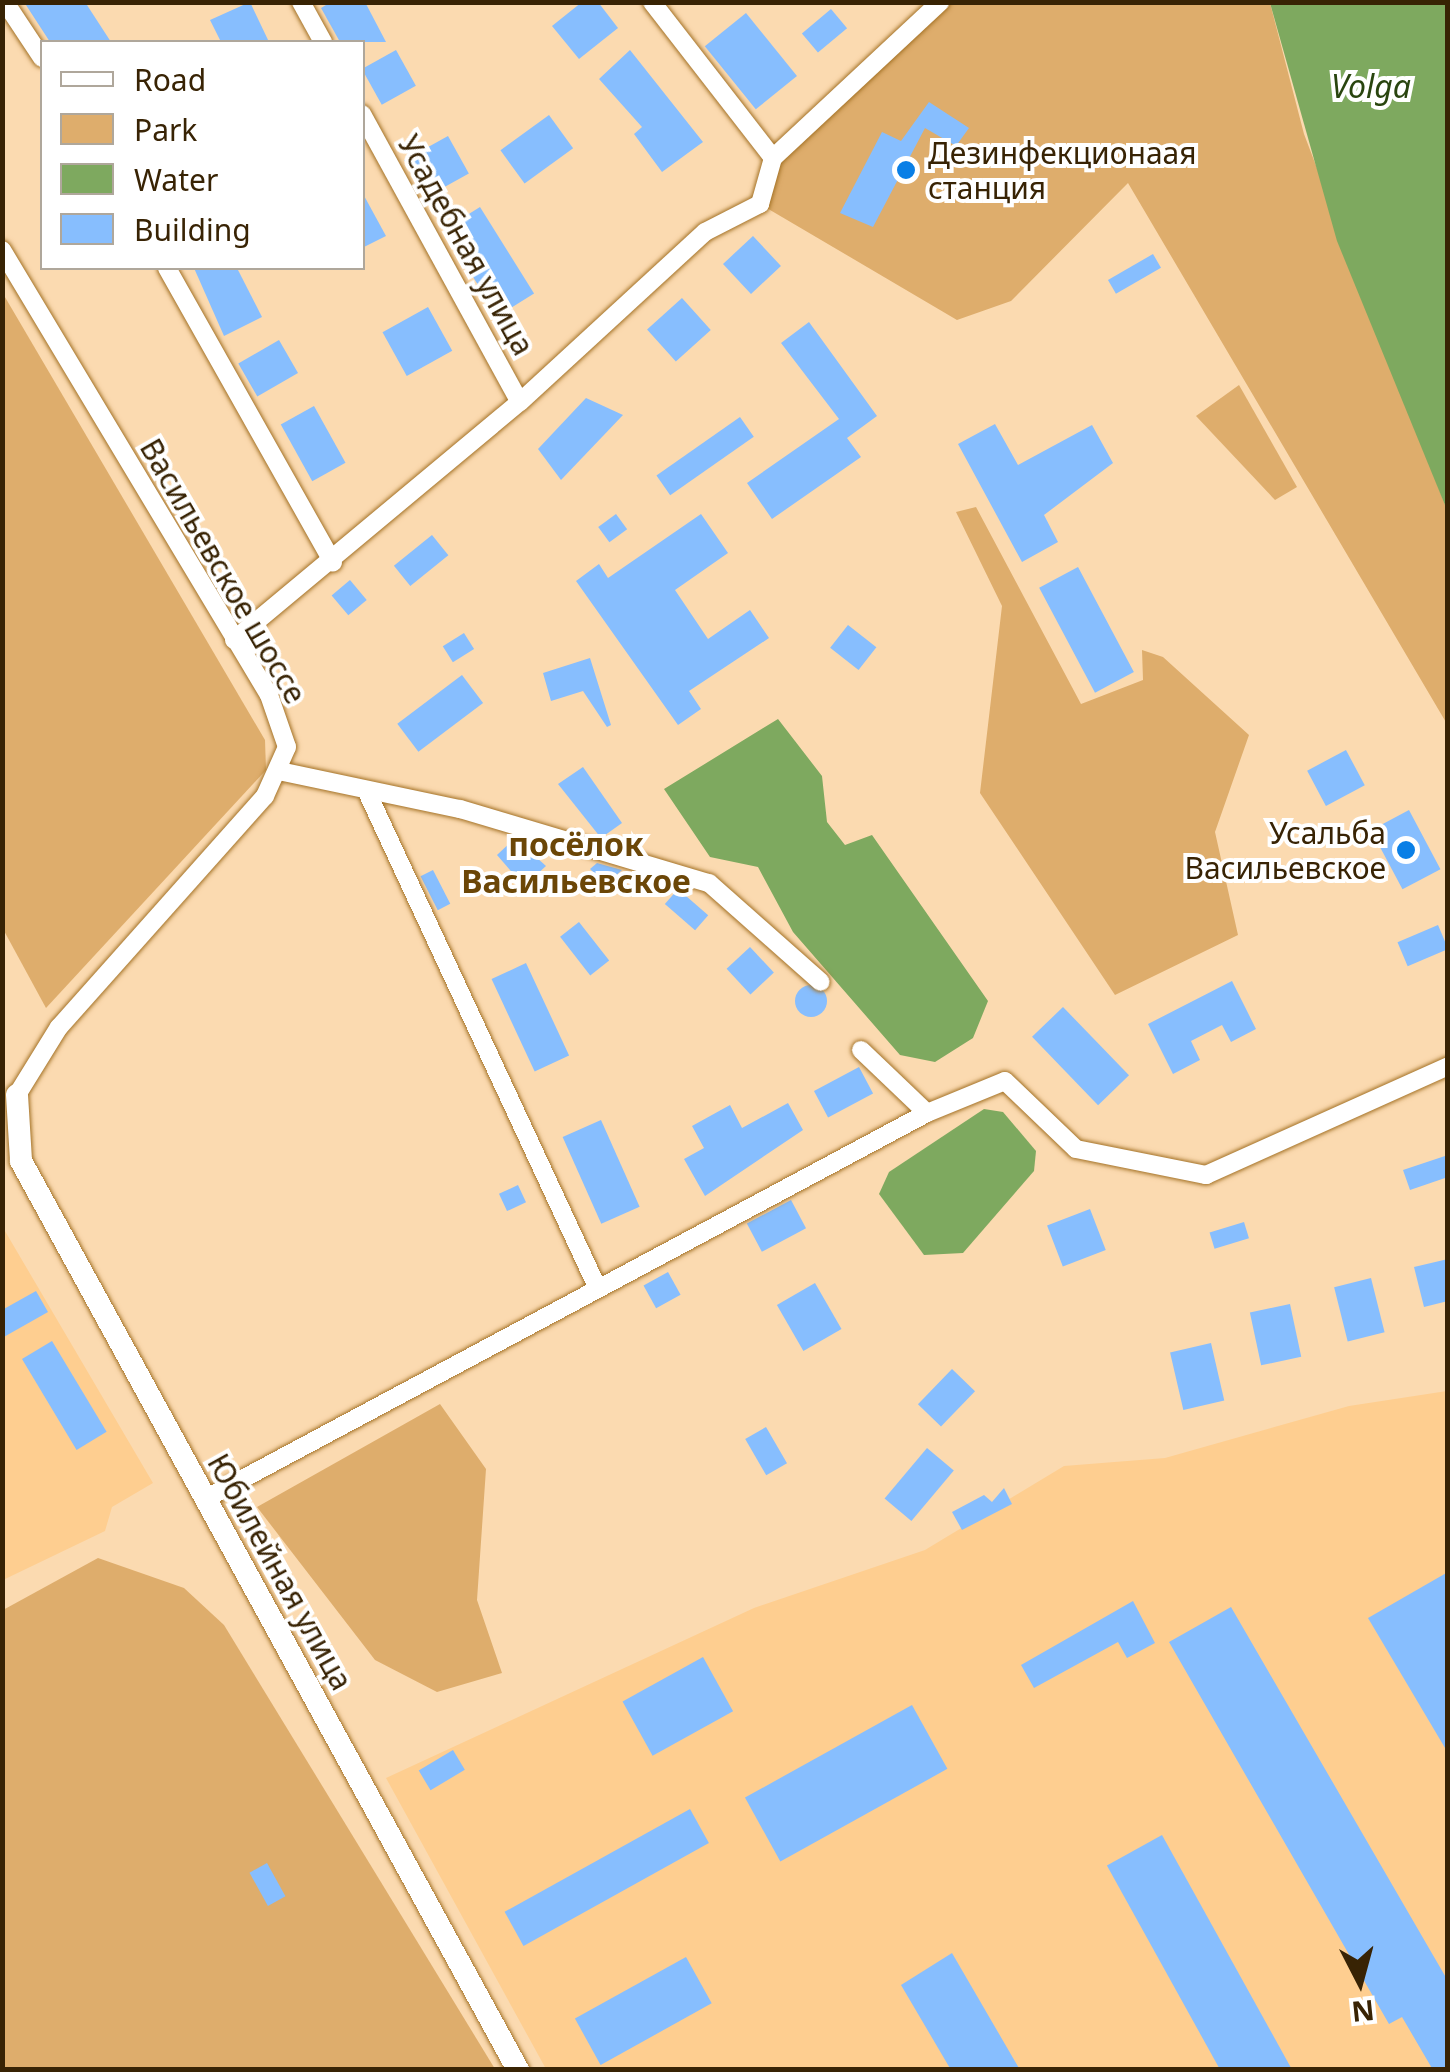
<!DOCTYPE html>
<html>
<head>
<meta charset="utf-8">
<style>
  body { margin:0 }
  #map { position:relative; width:1450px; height:2072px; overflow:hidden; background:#fbdab0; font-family:"Noto Sans",sans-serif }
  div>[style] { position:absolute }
  .built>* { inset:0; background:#fece90 }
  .green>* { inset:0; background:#dead6c }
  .water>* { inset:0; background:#7ea95f }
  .building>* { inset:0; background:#87befe; transform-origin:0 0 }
  .round { border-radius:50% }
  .roads { filter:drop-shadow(0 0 2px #a47226) drop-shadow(0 0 2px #a47226) }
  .minor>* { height:18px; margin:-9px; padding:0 9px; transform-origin:9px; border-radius:9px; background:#fff }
  .tertiary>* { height:22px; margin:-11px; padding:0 11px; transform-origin:11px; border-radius:11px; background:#fff }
  .dots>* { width:28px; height:28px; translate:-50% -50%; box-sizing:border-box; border:5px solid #fff; border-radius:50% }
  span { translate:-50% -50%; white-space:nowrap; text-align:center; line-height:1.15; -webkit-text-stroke:8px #fff; paint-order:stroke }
  .poi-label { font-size:30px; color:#382304 }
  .left { translate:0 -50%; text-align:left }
  .right { translate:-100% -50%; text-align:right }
  .street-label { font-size:30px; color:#382304 }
  .water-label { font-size:32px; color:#29450f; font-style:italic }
  .neighbourhood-label { font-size:32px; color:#6b4607; font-weight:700 }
  .frame { position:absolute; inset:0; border:5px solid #382304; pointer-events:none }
  .legend { position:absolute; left:40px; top:40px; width:325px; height:230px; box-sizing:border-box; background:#fff; border:2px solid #afa79b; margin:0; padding:12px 18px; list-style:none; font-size:30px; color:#382304 }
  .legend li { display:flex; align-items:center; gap:20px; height:50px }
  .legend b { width:50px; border:2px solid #afa79b }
  .north { position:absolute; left:1310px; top:1932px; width:100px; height:100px; -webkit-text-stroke:8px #fff; paint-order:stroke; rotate:174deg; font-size:28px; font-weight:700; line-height:40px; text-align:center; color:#382304 }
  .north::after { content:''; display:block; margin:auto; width:35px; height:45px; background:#382304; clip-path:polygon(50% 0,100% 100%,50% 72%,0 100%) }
</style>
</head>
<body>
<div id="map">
  <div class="built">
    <i style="clip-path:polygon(2px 1226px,153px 1483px,112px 1507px,105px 1531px,3px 1580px)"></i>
    <i style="clip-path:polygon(1447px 1391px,1447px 2069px,546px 2069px,386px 1778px,754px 1608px,925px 1550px,1064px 1466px,1165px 1458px,1349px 1406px)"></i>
  </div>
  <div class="green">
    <i style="clip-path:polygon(940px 3px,1270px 3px,1304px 134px,1447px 510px,1447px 724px,1128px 183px,1011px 301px,957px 320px,760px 204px,773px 158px)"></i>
    <i style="clip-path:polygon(2px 292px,265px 740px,266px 770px,46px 1008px,3px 929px)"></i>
    <i style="clip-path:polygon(1239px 385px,1297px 487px,1275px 500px,1196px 416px)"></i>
    <i style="clip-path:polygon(976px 507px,1081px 704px,1143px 680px,1142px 650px,1163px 657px,1249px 735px,1215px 832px,1238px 935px,1115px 995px,980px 793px,1002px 606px,956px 512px)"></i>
    <i style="clip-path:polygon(440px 1404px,486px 1469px,477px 1600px,502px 1673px,437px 1692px,375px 1660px,257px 1507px)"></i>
    <i style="clip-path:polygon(98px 1558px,184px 1588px,224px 1625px,495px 2069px,3px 2070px,3px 1610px)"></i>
  </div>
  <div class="water">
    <i style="clip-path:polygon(1270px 3px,1447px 3px,1447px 510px,1337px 241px)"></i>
    <i style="clip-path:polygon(778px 719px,822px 776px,827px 822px,845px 845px,872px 835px,988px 1001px,973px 1038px,935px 1062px,900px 1055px,793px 932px,758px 867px,710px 857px,664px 789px)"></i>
    <i style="clip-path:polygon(984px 1109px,1003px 1112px,1036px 1151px,1034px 1171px,963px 1253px,924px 1255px,879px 1194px,889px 1172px)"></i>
  </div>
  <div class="building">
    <i style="clip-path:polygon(24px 2px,85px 2px,111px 42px,50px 42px)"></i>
    <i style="clip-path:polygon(250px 2px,269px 42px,221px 42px,210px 20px)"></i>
    <i style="clip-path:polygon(331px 2px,365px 2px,386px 42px,340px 42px,321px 8px)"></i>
    <i style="clip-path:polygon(582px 2px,598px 2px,618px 28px,579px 59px,552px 26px)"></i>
    <i style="left:831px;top:9px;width:25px;height:38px;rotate:50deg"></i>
    <i style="left:746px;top:13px;width:81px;height:53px;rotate:51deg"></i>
    <i style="left:396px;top:50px;width:41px;height:39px;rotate:61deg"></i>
    <i style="clip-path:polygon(630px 50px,703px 142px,662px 172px,634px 134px,642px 127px,599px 79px)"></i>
    <i style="clip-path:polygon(929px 102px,969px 128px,956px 146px,925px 128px,873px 227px,840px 213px,882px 132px,901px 141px)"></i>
    <i style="left:549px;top:115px;width:41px;height:60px;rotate:54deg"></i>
    <i style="left:448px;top:136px;width:43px;height:50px;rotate:61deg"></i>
    <i style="clip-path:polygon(362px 192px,386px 236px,362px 248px)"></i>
    <i style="left:480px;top:207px;width:102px;height:43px;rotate:58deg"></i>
    <i style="left:753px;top:236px;width:41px;height:41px;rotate:47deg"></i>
    <i style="left:1153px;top:254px;width:16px;height:52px;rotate:60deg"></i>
    <i style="clip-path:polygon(194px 268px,237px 268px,262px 317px,224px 336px)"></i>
    <i style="left:682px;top:298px;width:43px;height:47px;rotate:48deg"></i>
    <i style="left:428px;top:307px;width:50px;height:52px;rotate:61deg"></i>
    <i style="clip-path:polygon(809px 322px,877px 416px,847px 438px,861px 457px,772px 519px,747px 483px,839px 419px,781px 343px)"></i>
    <i style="left:279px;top:340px;width:38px;height:47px;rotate:60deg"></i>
    <i style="clip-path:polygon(586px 398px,623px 415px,561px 480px,538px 449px)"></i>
    <i style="left:314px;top:406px;width:65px;height:38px;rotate:61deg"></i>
    <i style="left:740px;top:417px;width:24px;height:102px;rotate:55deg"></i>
    <i style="clip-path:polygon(995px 424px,1018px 465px,1092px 425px,1113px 463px,1044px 515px,1058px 542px,1022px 562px,958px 444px)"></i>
    <i style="left:616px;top:514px;width:19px;height:22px;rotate:54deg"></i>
    <i style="clip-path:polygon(701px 514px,728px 553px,675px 590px,708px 639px,750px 610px,769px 638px,689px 691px,701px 709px,678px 725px,576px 581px,599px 564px,608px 578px)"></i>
    <i style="left:432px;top:535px;width:26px;height:49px;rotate:51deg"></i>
    <i style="left:1078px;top:567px;width:119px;height:44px;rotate:62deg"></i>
    <i style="left:350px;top:580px;width:26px;height:24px;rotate:50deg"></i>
    <i style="left:848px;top:625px;width:36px;height:29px;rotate:38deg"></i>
    <i style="left:464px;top:633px;width:19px;height:25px;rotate:58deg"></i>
    <i style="clip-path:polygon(590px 658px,611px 725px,607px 727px,583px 691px,551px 701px,543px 673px)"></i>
    <i style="left:462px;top:675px;width:35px;height:81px;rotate:53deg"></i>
    <i style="left:1346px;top:750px;width:40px;height:44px;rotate:62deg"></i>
    <i style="clip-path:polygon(583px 767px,622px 823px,601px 838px,558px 784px)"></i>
    <i style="left:1409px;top:810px;width:67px;height:43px;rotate:62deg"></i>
    <i style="clip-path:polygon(515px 838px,546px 866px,524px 886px,497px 855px)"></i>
    <i style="clip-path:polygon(597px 863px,622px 870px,606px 885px,590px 869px)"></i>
    <i style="left:433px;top:870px;width:38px;height:14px;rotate:63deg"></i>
    <i style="left:678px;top:889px;width:40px;height:20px;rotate:41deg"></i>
    <i style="left:579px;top:922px;width:49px;height:24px;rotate:52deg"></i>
    <i style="left:1438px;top:925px;width:26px;height:44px;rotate:67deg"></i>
    <i style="left:750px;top:947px;width:35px;height:32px;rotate:47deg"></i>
    <i style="left:526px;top:963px;width:102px;height:38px;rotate:65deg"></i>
    <i style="clip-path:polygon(1232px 981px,1256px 1029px,1231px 1042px,1222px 1025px,1191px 1041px,1200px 1060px,1173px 1074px,1148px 1024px)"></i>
    <i class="round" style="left:795px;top:985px;width:32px;height:32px"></i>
    <i style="left:1063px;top:1007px;width:95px;height:43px;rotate:46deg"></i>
    <i style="left:859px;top:1067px;width:30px;height:51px;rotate:62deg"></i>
    <i style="clip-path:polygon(788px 1103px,803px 1130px,705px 1196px,684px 1159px,704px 1148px,692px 1126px,730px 1105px,742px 1128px)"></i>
    <i style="left:601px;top:1120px;width:95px;height:42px;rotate:66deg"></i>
    <i style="clip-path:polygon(1448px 1155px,1448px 1177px,1410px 1190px,1403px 1170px)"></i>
    <i style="left:518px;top:1185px;width:19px;height:21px;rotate:65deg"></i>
    <i style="left:791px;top:1200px;width:32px;height:50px;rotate:62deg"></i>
    <i style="left:1090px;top:1209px;width:44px;height:46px;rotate:69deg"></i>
    <i style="left:1244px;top:1222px;width:17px;height:36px;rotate:73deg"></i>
    <i style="clip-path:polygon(1448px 1259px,1448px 1301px,1424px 1307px,1414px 1267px)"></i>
    <i style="left:668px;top:1272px;width:26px;height:28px;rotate:61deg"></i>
    <i style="left:1371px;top:1278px;width:56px;height:38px;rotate:76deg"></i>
    <i style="left:815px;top:1283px;width:53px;height:44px;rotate:60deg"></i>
    <i style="clip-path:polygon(36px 1291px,48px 1312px,2px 1338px,2px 1310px)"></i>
    <i style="left:1290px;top:1304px;width:54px;height:41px;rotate:78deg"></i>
    <i style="left:52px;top:1341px;width:106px;height:35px;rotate:59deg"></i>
    <i style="left:1211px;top:1343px;width:59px;height:42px;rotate:77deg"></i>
    <i style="left:952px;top:1369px;width:32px;height:49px;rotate:44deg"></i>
    <i style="left:766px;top:1427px;width:42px;height:24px;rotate:60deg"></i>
    <i style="left:927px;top:1448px;width:35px;height:66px;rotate:40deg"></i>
    <i style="clip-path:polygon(1004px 1488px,1012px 1504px,962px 1530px,952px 1512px,984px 1495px,992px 1502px)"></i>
    <i style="clip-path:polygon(1448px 1572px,1448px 1753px,1368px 1618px)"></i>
    <i style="clip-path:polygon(1133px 1601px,1155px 1643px,1127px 1658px,1118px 1642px,1034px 1688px,1021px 1665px)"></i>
    <i style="clip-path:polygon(1231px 1607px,1448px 1981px,1448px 2070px,1433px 2070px,1402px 2017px,1389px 2024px,1169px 1642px)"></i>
    <i style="left:703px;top:1657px;width:62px;height:92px;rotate:61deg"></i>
    <i style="left:912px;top:1705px;width:73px;height:191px;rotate:61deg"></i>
    <i style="left:453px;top:1750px;width:23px;height:40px;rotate:59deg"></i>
    <i style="left:690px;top:1809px;width:39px;height:212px;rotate:61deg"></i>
    <i style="left:1162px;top:1835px;width:270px;height:63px;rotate:61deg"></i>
    <i style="left:267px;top:1863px;width:38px;height:20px;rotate:61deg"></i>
    <i style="clip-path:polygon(952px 1953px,1020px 2070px,951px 2070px,901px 1985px)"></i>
    <i style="left:686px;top:1957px;width:53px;height:127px;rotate:61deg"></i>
  </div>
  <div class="roads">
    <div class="minor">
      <i style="left:5px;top:2px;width:67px;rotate:56.5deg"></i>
      <i style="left:301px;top:2px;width:46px;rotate:61.2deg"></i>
      <i style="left:652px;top:2px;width:197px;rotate:52.2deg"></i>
      <i style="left:362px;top:114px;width:328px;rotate:61.3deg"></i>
      <i style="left:2px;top:250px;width:519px;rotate:59.04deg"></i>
      <i style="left:269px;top:695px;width:55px;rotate:70.9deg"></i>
      <i style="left:287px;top:747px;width:54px;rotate:114.2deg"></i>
      <i style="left:265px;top:796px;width:310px;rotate:131.7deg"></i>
      <i style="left:59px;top:1027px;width:80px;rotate:121.7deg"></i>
      <i style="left:167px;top:268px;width:338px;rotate:60.6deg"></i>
      <i style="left:234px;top:640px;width:372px;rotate:-39.8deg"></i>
      <i style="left:520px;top:402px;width:251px;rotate:-42.6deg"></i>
      <i style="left:705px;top:232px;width:62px;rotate:-27deg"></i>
      <i style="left:760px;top:204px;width:48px;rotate:-74.2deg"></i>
      <i style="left:773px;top:158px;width:229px;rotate:-43deg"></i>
      <i style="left:279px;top:771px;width:185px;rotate:11.9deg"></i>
      <i style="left:460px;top:809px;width:260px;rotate:16.6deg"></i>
      <i style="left:709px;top:883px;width:149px;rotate:41.5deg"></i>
      <i style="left:367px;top:792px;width:548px;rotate:65.07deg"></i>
      <i style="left:861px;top:1050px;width:91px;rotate:43.7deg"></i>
      <i style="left:205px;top:1499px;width:819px;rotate:-28.13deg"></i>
      <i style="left:927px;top:1113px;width:84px;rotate:-22.3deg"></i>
      <i style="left:1005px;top:1081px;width:98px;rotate:43.8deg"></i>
      <i style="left:1076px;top:1149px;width:133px;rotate:11.3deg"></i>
      <i style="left:1206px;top:1175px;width:265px;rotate:-24.2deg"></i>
    </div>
    <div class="tertiary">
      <i style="left:17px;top:1095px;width:66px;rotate:86.5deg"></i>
      <i style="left:21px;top:1161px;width:1036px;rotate:61.33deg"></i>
    </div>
  </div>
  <div class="dots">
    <i style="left:906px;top:170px;background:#0a7fe6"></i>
    <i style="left:1406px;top:850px;background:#0a7fe6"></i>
  </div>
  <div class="poi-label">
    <span class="left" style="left:928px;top:170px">Дезинфекционаая<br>станция</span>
    <span class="right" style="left:1386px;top:850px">Усальба<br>Васильевское</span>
  </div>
  <div class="street-label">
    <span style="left:466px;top:245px;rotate:61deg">Усадебная улица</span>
    <span style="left:223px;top:571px;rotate:60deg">Васильевское шоссе</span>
    <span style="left:280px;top:1572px;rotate:61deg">Юбилейная улица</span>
  </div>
  <div class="water-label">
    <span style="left:1371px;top:86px">Volga</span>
  </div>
  <div class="neighbourhood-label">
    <span style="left:576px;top:863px">посёлок<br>Васильевское</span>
  </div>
  <div class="frame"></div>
  <ul class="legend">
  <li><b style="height:12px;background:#fff"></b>Road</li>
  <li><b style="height:28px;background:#dead6c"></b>Park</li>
  <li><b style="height:28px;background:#7ea95f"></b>Water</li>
  <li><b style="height:28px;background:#87befe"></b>Building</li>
  </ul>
  <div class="north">N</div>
</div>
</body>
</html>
